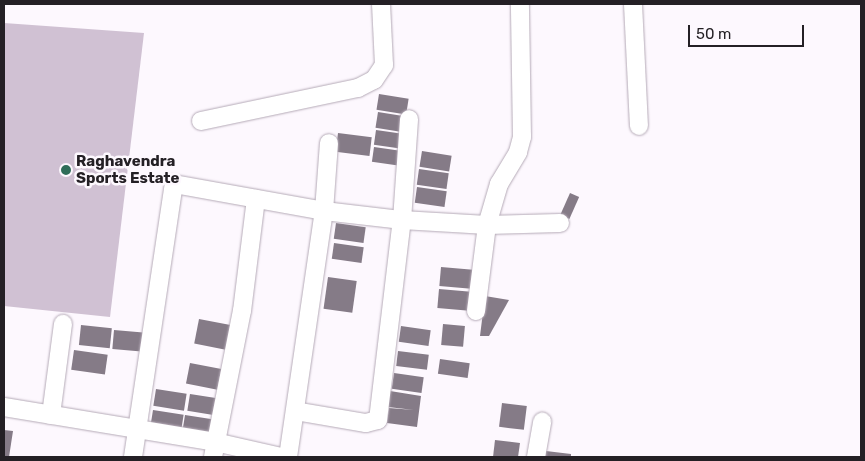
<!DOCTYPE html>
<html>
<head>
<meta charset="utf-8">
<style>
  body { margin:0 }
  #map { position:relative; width:865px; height:461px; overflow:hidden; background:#fdf8fe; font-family:Rubik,sans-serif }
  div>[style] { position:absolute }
  .green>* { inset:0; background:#d0c1d3 }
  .building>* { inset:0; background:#857b87; transform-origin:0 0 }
  .roads { filter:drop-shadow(0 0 1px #b5aab7) drop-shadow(0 0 1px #b5aab7) }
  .minor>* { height:18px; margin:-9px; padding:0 9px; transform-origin:9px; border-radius:9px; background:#fff }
  .dots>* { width:14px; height:14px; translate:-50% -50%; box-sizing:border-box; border:2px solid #fdf8fe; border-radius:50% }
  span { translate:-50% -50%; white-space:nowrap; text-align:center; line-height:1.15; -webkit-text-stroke:5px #fdf8fe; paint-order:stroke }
  .poi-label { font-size:15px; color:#242025; font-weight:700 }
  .left { translate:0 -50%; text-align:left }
  .frame { position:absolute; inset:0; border:5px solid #242025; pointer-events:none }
  .scale { position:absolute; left:688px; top:25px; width:116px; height:22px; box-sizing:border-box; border:2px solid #242025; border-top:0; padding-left:6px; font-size:15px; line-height:18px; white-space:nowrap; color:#242025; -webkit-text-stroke:4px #fdf8fe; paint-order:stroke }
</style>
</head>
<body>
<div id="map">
  <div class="green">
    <i style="clip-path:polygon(4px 23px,144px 33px,110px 317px,4px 306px)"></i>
  </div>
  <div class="building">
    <i style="left:379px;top:94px;width:30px;height:16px;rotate:9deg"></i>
    <i style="left:378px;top:112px;width:30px;height:16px;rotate:9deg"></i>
    <i style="left:376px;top:130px;width:30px;height:15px;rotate:8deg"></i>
    <i style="left:338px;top:133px;width:34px;height:19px;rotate:7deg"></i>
    <i style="left:374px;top:147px;width:30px;height:15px;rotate:8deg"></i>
    <i style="left:422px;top:151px;width:30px;height:16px;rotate:9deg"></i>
    <i style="left:419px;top:169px;width:30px;height:16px;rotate:8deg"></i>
    <i style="left:417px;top:187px;width:30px;height:16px;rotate:8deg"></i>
    <i style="left:570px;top:193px;width:10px;height:24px;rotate:24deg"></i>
    <i style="left:336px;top:223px;width:30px;height:16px;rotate:8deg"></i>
    <i style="left:334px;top:243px;width:30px;height:16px;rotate:8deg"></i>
    <i style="left:441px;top:267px;width:32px;height:19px;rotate:5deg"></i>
    <i style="left:328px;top:277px;width:29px;height:32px;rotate:8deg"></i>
    <i style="left:439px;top:289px;width:32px;height:19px;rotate:5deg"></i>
    <i style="clip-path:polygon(485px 296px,509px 300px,489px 336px,480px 336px)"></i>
    <i style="left:199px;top:319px;width:32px;height:25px;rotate:11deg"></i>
    <i style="left:443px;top:324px;width:22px;height:21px;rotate:5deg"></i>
    <i style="left:81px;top:325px;width:31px;height:20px;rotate:6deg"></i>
    <i style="left:401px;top:326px;width:30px;height:16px;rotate:8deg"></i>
    <i style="left:114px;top:330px;width:32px;height:19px;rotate:5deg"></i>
    <i style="left:74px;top:350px;width:34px;height:20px;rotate:8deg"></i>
    <i style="left:398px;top:351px;width:31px;height:15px;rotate:7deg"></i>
    <i style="left:440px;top:359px;width:30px;height:15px;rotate:8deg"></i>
    <i style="left:190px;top:363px;width:32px;height:21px;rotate:11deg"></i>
    <i style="left:394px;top:373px;width:30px;height:16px;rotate:8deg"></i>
    <i style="left:156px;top:389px;width:31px;height:17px;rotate:9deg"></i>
    <i style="clip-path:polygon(390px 391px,421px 396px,417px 427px,387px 423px,389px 408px,414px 410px,388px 407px)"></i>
    <i style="left:190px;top:394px;width:31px;height:17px;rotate:9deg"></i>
    <i style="left:502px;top:403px;width:25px;height:24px;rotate:7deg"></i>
    <i style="left:153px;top:410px;width:31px;height:17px;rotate:9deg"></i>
    <i style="left:185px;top:415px;width:31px;height:16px;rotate:9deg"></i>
    <i style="clip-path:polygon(4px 430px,13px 431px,9px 457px,4px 457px)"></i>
    <i style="clip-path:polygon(495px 440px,520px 443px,518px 457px,493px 457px)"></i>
    <i style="clip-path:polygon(546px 451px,571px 454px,571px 457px,545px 457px)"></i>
  </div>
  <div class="roads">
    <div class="minor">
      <i style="left:633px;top:4px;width:122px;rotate:87.2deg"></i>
      <i style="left:201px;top:121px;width:160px;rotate:-11.9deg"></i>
      <i style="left:358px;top:88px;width:18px;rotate:-27deg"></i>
      <i style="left:374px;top:80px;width:18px;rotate:-56deg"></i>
      <i style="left:384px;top:65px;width:61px;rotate:-92.8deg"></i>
      <i style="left:476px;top:311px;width:87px;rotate:-82.7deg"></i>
      <i style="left:487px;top:225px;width:43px;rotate:-73.7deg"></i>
      <i style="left:499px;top:184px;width:37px;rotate:-59deg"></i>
      <i style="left:518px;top:152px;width:16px;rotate:-75deg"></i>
      <i style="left:522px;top:137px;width:133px;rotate:-90.9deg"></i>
      <i style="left:4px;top:407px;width:214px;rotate:9.4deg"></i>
      <i style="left:215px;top:442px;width:68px;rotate:12.8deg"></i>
      <i style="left:295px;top:411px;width:72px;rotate:9.6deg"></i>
      <i style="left:366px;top:423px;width:12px;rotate:-14deg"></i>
      <i style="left:378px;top:420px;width:201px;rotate:-83.2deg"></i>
      <i style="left:402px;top:220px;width:101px;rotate:-86deg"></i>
      <i style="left:51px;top:415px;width:92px;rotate:-82.5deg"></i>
      <i style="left:133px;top:457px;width:276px;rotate:-81.5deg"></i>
      <i style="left:174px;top:184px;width:152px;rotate:10.2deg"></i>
      <i style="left:324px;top:211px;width:79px;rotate:6.6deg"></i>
      <i style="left:402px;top:220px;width:85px;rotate:3.4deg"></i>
      <i style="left:487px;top:225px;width:73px;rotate:-1.6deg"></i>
      <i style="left:213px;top:457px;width:149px;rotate:-78.8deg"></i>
      <i style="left:242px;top:311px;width:113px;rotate:-82.9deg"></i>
      <i style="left:288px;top:457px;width:249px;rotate:-81.7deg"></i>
      <i style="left:324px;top:211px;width:68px;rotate:-85.8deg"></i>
      <i style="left:536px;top:457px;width:36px;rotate:-80deg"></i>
    </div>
  </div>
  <div class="dots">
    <i style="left:66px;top:170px;background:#2f6d59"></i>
  </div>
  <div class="poi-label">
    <span class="left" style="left:76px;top:170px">Raghavendra<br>Sports Estate</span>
  </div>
  <div class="frame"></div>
  <div class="scale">50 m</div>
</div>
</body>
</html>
